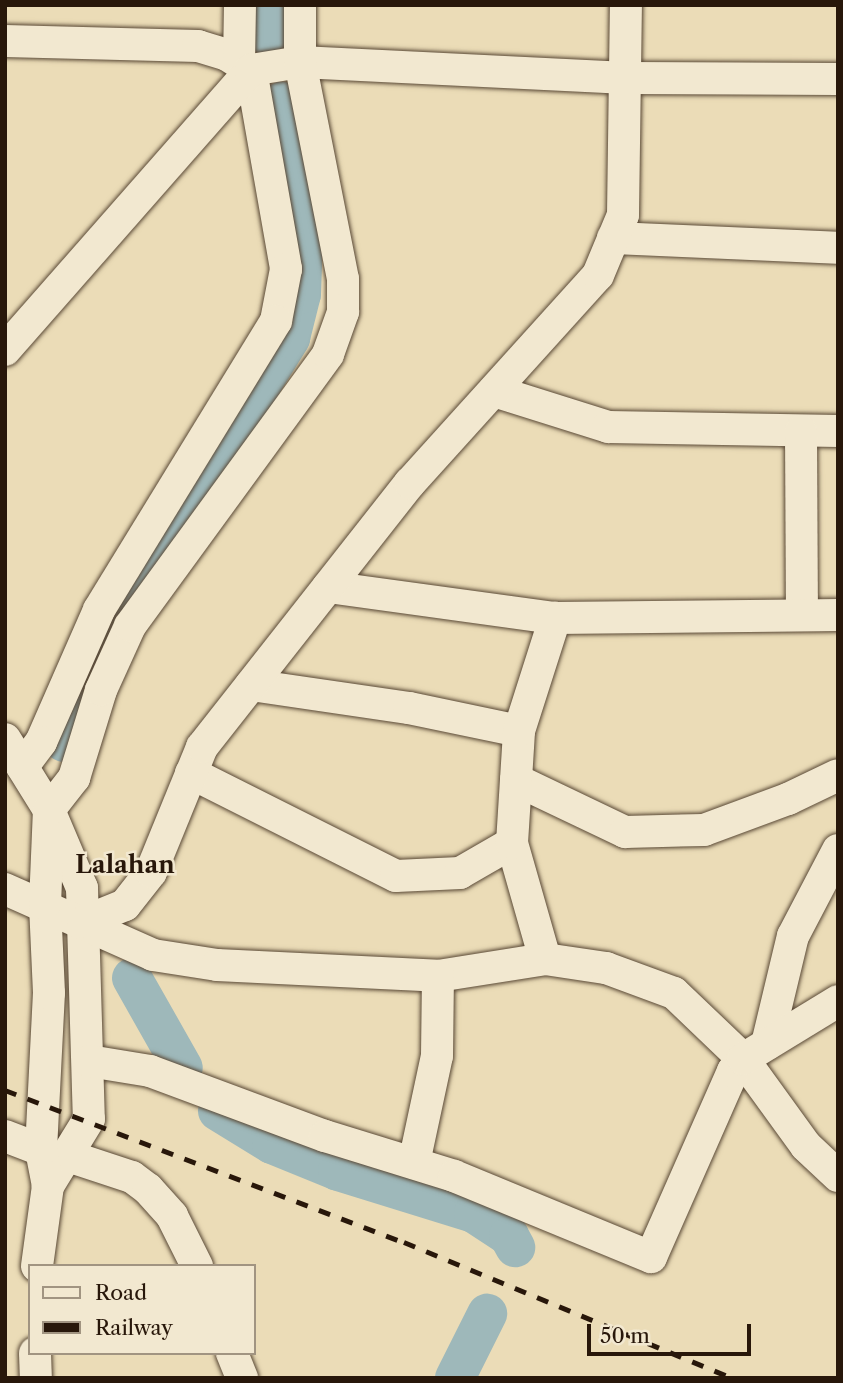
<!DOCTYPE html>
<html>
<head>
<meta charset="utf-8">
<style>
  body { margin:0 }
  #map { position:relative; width:843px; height:1383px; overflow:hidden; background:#ebdcb7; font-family:"Libre Caslon Text",serif }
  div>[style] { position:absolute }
  .river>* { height:40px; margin:-20px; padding:0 20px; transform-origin:20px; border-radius:20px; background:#9eb8ba }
  .roads { filter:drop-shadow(0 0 2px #594835) drop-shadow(0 0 2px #594835) }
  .minor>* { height:32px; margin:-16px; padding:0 16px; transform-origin:16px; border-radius:16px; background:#f2e8d0 }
  .rail>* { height:5px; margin-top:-2.5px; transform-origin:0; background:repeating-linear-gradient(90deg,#28170a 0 12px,transparent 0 24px) }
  span { translate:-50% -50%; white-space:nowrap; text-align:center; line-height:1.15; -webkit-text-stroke:5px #f2e8d0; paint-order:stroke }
  .quarter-label { font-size:24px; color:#28170a; font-weight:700 }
  .frame { position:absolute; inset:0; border:7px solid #28170a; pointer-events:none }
  .legend { position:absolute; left:28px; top:1264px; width:228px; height:91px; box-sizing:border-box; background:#f2e8d0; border:2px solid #a19481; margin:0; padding:9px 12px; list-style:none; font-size:21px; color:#28170a }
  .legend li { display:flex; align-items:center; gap:14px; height:35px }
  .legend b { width:35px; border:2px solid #a19481 }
  .scale { position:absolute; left:587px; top:1324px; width:164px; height:32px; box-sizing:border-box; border:4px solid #28170a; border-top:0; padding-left:9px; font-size:21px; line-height:24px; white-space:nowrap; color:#28170a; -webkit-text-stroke:5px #f2e8d0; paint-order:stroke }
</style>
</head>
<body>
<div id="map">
  <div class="river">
    <i style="left:267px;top:5px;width:34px;rotate:83deg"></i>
    <i style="left:64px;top:742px;width:85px;rotate:-72.2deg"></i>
    <i style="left:90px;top:661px;width:380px;rotate:-58.2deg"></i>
    <i style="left:290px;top:338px;width:45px;rotate:-76deg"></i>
    <i style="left:301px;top:294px;width:56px;rotate:-88deg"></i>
    <i style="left:303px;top:238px;width:138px;rotate:-98.8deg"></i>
    <i style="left:132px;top:978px;width:103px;rotate:60.5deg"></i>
    <i style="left:218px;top:1111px;width:63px;rotate:31.4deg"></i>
    <i style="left:272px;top:1144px;width:71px;rotate:22.2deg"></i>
    <i style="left:338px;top:1171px;width:142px;rotate:17.2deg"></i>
    <i style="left:474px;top:1213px;width:42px;rotate:33.3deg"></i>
    <i style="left:509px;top:1236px;width:13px;rotate:61deg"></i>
    <i style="left:455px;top:1378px;width:72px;rotate:-63.4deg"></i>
  </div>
  <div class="roads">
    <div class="minor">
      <i style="left:5px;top:41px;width:193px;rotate:1.5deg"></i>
      <i style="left:198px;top:46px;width:30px;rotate:17deg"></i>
      <i style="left:227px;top:55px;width:28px;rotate:32deg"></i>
      <i style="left:251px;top:70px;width:202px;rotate:80deg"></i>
      <i style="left:286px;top:269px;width:53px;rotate:100.9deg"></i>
      <i style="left:276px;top:321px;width:339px;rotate:121.5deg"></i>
      <i style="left:99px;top:610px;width:144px;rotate:113.7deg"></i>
      <i style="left:41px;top:742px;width:31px;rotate:127deg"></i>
      <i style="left:239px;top:62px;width:57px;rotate:-89deg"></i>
      <i style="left:613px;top:238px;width:225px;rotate:2.5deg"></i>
      <i style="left:5px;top:350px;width:373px;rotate:-48.7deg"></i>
      <i style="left:251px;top:70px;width:50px;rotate:-9.3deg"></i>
      <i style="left:300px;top:62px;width:327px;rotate:2.8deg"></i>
      <i style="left:627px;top:78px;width:211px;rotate:0.3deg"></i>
      <i style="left:494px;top:391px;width:120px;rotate:17.5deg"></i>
      <i style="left:608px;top:427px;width:230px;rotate:1deg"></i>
      <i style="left:801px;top:431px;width:183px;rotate:89.7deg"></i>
      <i style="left:328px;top:587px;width:229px;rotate:7.8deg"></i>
      <i style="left:555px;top:618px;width:283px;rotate:-0.6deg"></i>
      <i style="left:251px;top:685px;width:160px;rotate:8.3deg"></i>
      <i style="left:409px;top:708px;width:112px;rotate:11.8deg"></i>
      <i style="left:5px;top:739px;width:84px;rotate:58.2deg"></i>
      <i style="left:49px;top:810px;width:85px;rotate:67.1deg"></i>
      <i style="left:82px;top:888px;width:231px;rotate:88.3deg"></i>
      <i style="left:89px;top:1119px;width:79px;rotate:121.5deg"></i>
      <i style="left:191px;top:773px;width:229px;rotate:26.7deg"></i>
      <i style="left:396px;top:876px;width:64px;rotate:-2.7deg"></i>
      <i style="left:460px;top:873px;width:60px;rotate:-30deg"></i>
      <i style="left:516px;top:780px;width:121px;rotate:25.5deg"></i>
      <i style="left:625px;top:832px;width:79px;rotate:-1.5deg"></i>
      <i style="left:704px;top:830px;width:90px;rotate:-20.3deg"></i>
      <i style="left:788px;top:799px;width:55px;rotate:-25.6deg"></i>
      <i style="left:5px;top:889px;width:162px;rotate:24deg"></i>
      <i style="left:153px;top:955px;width:65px;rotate:8.9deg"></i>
      <i style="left:217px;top:965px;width:221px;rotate:2.8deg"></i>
      <i style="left:438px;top:976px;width:108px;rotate:-9deg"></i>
      <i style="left:545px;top:959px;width:62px;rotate:8.4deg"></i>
      <i style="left:606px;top:968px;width:72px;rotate:20.2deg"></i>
      <i style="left:674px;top:993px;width:95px;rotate:43.7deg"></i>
      <i style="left:743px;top:1059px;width:107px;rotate:54.1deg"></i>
      <i style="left:806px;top:1146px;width:44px;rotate:43.2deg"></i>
      <i style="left:83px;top:922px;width:45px;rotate:-22deg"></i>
      <i style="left:125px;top:905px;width:42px;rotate:-51.8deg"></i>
      <i style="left:151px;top:872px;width:135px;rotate:-67.8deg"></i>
      <i style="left:202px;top:747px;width:336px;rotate:-51.8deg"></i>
      <i style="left:410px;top:483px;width:280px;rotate:-47.9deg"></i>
      <i style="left:598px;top:275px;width:65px;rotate:-67.4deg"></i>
      <i style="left:623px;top:215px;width:210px;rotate:-89.2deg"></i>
      <i style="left:545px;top:959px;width:121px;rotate:-105.9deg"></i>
      <i style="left:512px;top:843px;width:112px;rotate:-86.4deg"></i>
      <i style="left:519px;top:731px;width:119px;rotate:-72.3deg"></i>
      <i style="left:767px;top:1044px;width:111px;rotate:-76.5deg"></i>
      <i style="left:793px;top:936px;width:97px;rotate:-62.4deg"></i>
      <i style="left:89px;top:1061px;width:62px;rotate:9.3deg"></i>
      <i style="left:150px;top:1071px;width:187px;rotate:20.4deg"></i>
      <i style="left:325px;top:1136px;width:135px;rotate:17.2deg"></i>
      <i style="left:454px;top:1176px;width:213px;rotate:22.4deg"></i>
      <i style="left:651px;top:1257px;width:203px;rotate:-66.2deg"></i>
      <i style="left:733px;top:1071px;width:16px;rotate:-50deg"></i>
      <i style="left:743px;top:1059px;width:111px;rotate:-31.4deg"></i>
      <i style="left:5px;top:1136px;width:39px;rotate:21deg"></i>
      <i style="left:68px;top:1156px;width:67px;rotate:18.2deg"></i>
      <i style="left:132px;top:1177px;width:20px;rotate:37deg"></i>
      <i style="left:148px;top:1189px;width:36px;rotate:48deg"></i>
      <i style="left:172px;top:1216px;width:56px;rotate:63.4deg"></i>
      <i style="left:414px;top:1163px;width:109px;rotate:-77.9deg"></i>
      <i style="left:437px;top:1056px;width:80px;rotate:-89.3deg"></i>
      <i style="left:37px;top:1266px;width:81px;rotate:-82.2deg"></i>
      <i style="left:48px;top:1186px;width:37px;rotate:-101deg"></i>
      <i style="left:41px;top:1150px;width:157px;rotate:-87.1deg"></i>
      <i style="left:49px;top:993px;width:89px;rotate:-92.6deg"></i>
      <i style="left:45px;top:904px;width:94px;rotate:-87.6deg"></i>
      <i style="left:49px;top:810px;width:41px;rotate:-52deg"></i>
      <i style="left:74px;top:778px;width:92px;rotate:-72.9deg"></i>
      <i style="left:101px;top:690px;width:70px;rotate:-65.6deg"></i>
      <i style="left:130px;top:626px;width:336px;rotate:-53.9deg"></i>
      <i style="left:328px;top:354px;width:45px;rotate:-70.3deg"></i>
      <i style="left:343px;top:312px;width:33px;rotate:-90deg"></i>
      <i style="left:343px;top:279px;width:221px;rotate:-101.2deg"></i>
      <i style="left:300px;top:62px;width:57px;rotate:-90deg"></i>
      <i style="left:35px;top:1353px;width:25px;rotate:88deg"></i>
      <i style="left:232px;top:1353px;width:27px;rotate:68deg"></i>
    </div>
  </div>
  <div class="rail">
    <i style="left:5px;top:1090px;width:427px;rotate:20.9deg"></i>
    <i style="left:404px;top:1242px;width:355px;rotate:22.5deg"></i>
  </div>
  <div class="quarter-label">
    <span style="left:125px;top:865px">Lalahan</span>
  </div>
  <div class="frame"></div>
  <ul class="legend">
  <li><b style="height:9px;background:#f2e8d0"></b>Road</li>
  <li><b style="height:9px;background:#28170a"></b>Railway</li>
  </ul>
  <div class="scale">50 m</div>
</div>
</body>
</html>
